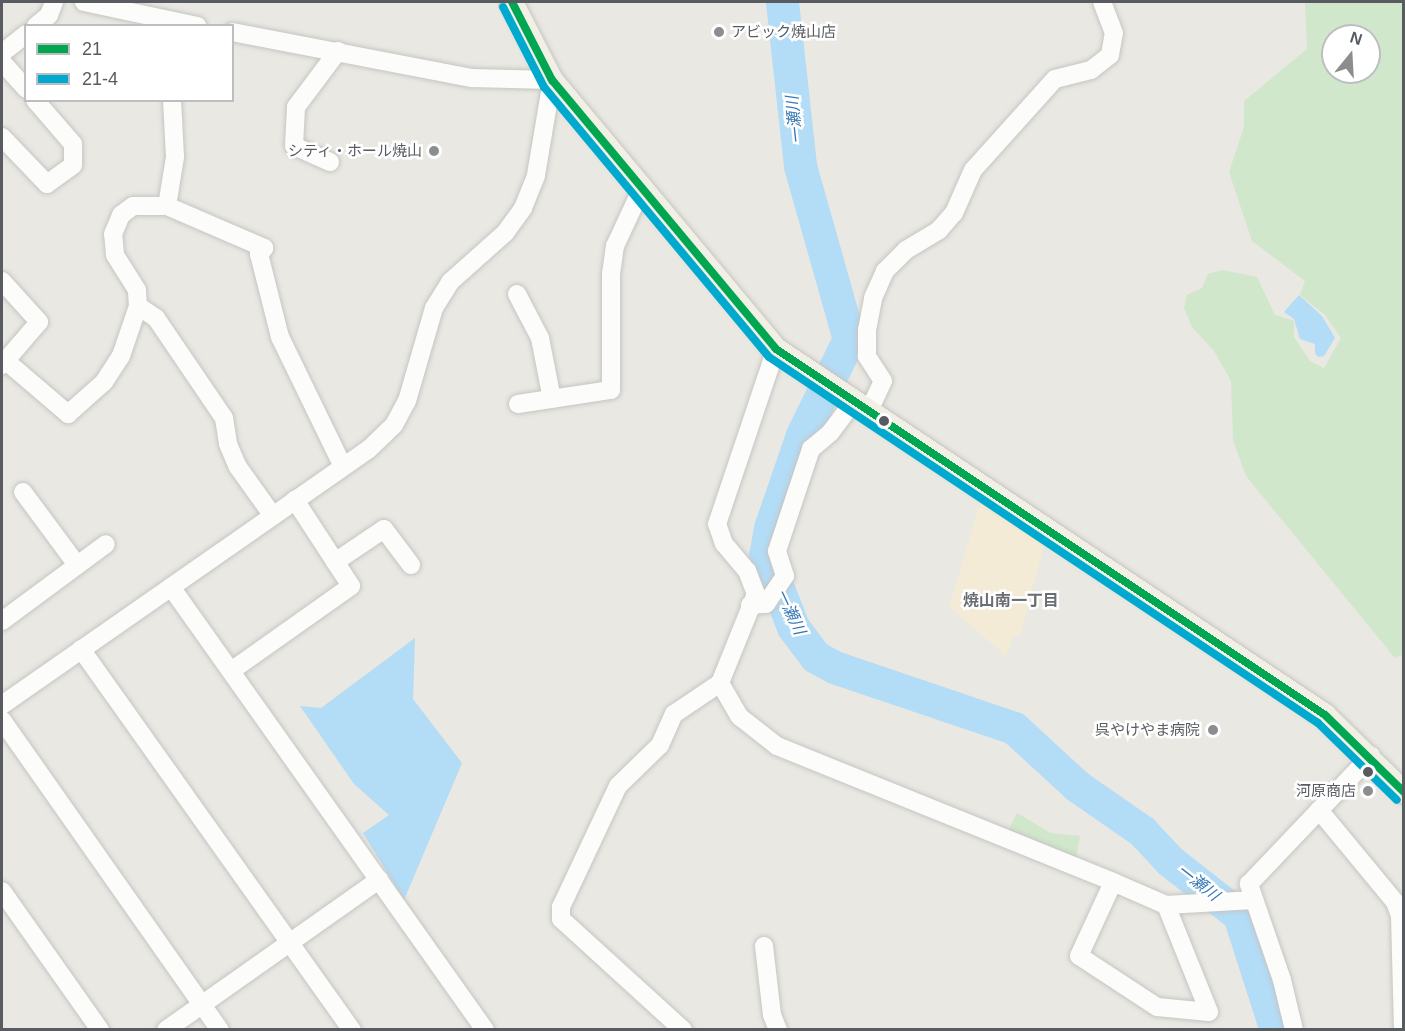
<!DOCTYPE html>
<html>
<head>
<meta charset="utf-8">
<style>
  body { margin:0 }
  #map { position:relative; width:1405px; height:1031px; overflow:hidden; background:#e9e8e2; font-family:Helvetica,"Noto Sans JP",sans-serif }
  div>[style] { position:absolute }
  .green>* { inset:0; background:#d0e7cb }
  .sand>* { inset:0; background:#f3ebd5 }
  .water>* { inset:0; background:#b3dcf6 }
  .river>* { height:33px; margin:-16.5px; padding:0 16.5px; transform-origin:16.5px; border-radius:16.5px; background:#b3dcf6 }
  .roads { filter:drop-shadow(0 0 2px #c5c5c3) drop-shadow(0 0 2px #c5c5c3) }
  .minor>* { height:18px; margin:-9px; padding:0 9px; transform-origin:9px; border-radius:9px; background:#fcfcfb }
  .major>* { height:22px; margin:-11px; padding:0 11px; transform-origin:11px; border-radius:11px; background:#f2efe5 }
  .bus-1>* { height:8px; margin:-4px; padding:0 4px; transform-origin:4px; border-radius:4px; background:#00a651 }
  .bus-2>* { height:8px; margin:-4px; padding:0 4px; transform-origin:4px; border-radius:4px; background:#00a9ce }
  .dots>* { width:16px; height:16px; translate:-50% -50%; box-sizing:border-box; border:3px solid #fff; border-radius:50% }
  span { translate:-50% -50%; white-space:nowrap; text-align:center; line-height:1.15; -webkit-text-stroke:5px #fff; paint-order:stroke }
  .poi-label { font-size:15px; color:#585c61 }
  .left { translate:0 -50%; text-align:left }
  .right { translate:-100% -50%; text-align:right }
  .water-label { font-size:16px; color:#3678b5; font-style:italic }
  .neighbourhood-label { font-size:16px; color:#696e73; font-weight:700 }
  .frame { position:absolute; inset:0; border:3px solid #585c61; pointer-events:none }
  .legend { position:absolute; left:24px; top:24px; width:210px; height:78px; box-sizing:border-box; background:#fff; border:2px solid #bcbec0; margin:0; padding:8px 10px; list-style:none; font-size:18px; color:#585c61 }
  .legend li { display:flex; align-items:center; gap:12px; height:30px }
  .legend b { width:30px; border:2px solid #bcbec0 }
  .north { position:absolute; left:1321px; top:24px; width:60px; height:60px; box-sizing:border-box; background:#fff; border:2px solid #bcbec0; border-radius:50%; rotate:18deg; font-size:16px; font-weight:700; line-height:24px; text-align:center; color:#585c61 }
  .north::after { content:''; display:block; margin:auto; width:21px; height:27px; background:#8b8d8e; clip-path:polygon(50% 0,100% 100%,50% 72%,0 100%) }
</style>
</head>
<body>
<div id="map">
  <div class="green">
    <i style="clip-path:polygon(evenodd,1305px 2px,1403px 2px,1404px 654px,1395px 658px,1246px 476px,1233px 440px,1231px 381px,1214px 351px,1192px 327px,1184px 308px,1187px 295px,1202px 288px,1208px 274px,1222px 270px,1257px 277px,1275px 315px,1294px 321px,1294px 337px,1310px 361px,1324px 368px,1341px 338px,1325px 315px,1300px 295px,1305px 281px,1252px 241px,1229px 172px,1244px 127px,1244px 101px,1307px 49px,1305px 2px,1333px 36px,1369px 36px,1369px 72px,1333px 72px,1333px 36px)"></i>
    <i style="clip-path:polygon(1017px 813px,1051px 833px,1080px 836px,1075px 863px,1007px 833px)"></i>
  </div>
  <div class="sand">
    <i style="clip-path:polygon(981px 500px,1044px 544px,1020px 637px,1014px 634px,1006px 656px,949px 607px)"></i>
  </div>
  <div class="water">
    <i style="clip-path:polygon(1299px 295px,1322px 316px,1335px 338px,1324px 356px,1318px 357px,1315px 353px,1315px 344px,1300px 339px,1294px 319px,1284px 312px)"></i>
    <i style="clip-path:polygon(415px 638px,413px 699px,462px 763px,404px 900px,363px 833px,389px 815px,354px 784px,300px 706px,321px 708px)"></i>
  </div>
  <div class="river">
    <i style="left:782px;top:2px;width:165px;rotate:83.7deg"></i>
    <i style="left:800px;top:166px;width:180px;rotate:74.2deg"></i>
    <i style="left:849px;top:339px;width:107px;rotate:116.1deg"></i>
    <i style="left:802px;top:435px;width:98px;rotate:109deg"></i>
    <i style="left:770px;top:528px;width:27px;rotate:100deg"></i>
    <i style="left:765px;top:555px;width:77px;rotate:68.7deg"></i>
    <i style="left:793px;top:627px;width:38px;rotate:53deg"></i>
    <i style="left:816px;top:657px;width:21px;rotate:29deg"></i>
    <i style="left:834px;top:667px;width:190px;rotate:18.7deg"></i>
    <i style="left:1014px;top:728px;width:86px;rotate:42.6deg"></i>
    <i style="left:1077px;top:786px;width:79px;rotate:34.7deg"></i>
    <i style="left:1142px;top:831px;width:41px;rotate:47deg"></i>
    <i style="left:1170px;top:861px;width:88px;rotate:38deg"></i>
    <i style="left:1239px;top:915px;width:121px;rotate:72.2deg"></i>
  </div>
  <div class="roads">
    <div class="minor">
      <i style="left:84px;top:2px;width:116px;rotate:12deg"></i>
      <i style="left:36px;top:26px;width:17px;rotate:-40deg"></i>
      <i style="left:49px;top:15px;width:14px;rotate:-69deg"></i>
      <i style="left:2px;top:53px;width:31px;rotate:-38deg"></i>
      <i style="left:2px;top:62px;width:36px;rotate:48deg"></i>
      <i style="left:2px;top:137px;width:65px;rotate:46.2deg"></i>
      <i style="left:47px;top:184px;width:32px;rotate:-36deg"></i>
      <i style="left:73px;top:165px;width:21px;rotate:-90deg"></i>
      <i style="left:73px;top:144px;width:58px;rotate:-130.8deg"></i>
      <i style="left:330px;top:162px;width:39px;rotate:-156deg"></i>
      <i style="left:294px;top:146px;width:39px;rotate:-87deg"></i>
      <i style="left:296px;top:107px;width:70px;rotate:-53.1deg"></i>
      <i style="left:167px;top:206px;width:106px;rotate:23.4deg"></i>
      <i style="left:264px;top:248px;width:8px;rotate:130deg"></i>
      <i style="left:259px;top:254px;width:86px;rotate:75.8deg"></i>
      <i style="left:280px;top:337px;width:144px;rotate:64.1deg"></i>
      <i style="left:2px;top:281px;width:55px;rotate:47.9deg"></i>
      <i style="left:39px;top:322px;width:57px;rotate:130.7deg"></i>
      <i style="left:517px;top:294px;width:50px;rotate:62.4deg"></i>
      <i style="left:540px;top:338px;width:62px;rotate:78.9deg"></i>
      <i style="left:138px;top:306px;width:22px;rotate:34deg"></i>
      <i style="left:156px;top:318px;width:121px;rotate:55.8deg"></i>
      <i style="left:224px;top:418px;width:26px;rotate:81deg"></i>
      <i style="left:228px;top:444px;width:25px;rotate:67deg"></i>
      <i style="left:238px;top:467px;width:60px;rotate:54.5deg"></i>
      <i style="left:6px;top:361px;width:82px;rotate:40.5deg"></i>
      <i style="left:68px;top:414px;width:48px;rotate:-41.6deg"></i>
      <i style="left:104px;top:382px;width:31px;rotate:-57deg"></i>
      <i style="left:121px;top:356px;width:53px;rotate:-71.2deg"></i>
      <i style="left:138px;top:306px;width:16px;rotate:-94deg"></i>
      <i style="left:137px;top:290px;width:41px;rotate:-122.2deg"></i>
      <i style="left:115px;top:255px;width:21px;rotate:-95deg"></i>
      <i style="left:113px;top:234px;width:21px;rotate:-67deg"></i>
      <i style="left:121px;top:215px;width:15px;rotate:-37deg"></i>
      <i style="left:133px;top:206px;width:34px"></i>
      <i style="left:167px;top:206px;width:50px;rotate:-80.7deg"></i>
      <i style="left:175px;top:157px;width:57px;rotate:-93deg"></i>
      <i style="left:518px;top:404px;width:94px;rotate:-8.6deg"></i>
      <i style="left:611px;top:390px;width:116px;rotate:-90deg"></i>
      <i style="left:611px;top:274px;width:28px;rotate:-82deg"></i>
      <i style="left:615px;top:246px;width:64px;rotate:-65deg"></i>
      <i style="left:868px;top:413px;width:35px;rotate:-65deg"></i>
      <i style="left:883px;top:381px;width:30px;rotate:-123deg"></i>
      <i style="left:867px;top:356px;width:26px;rotate:-90deg"></i>
      <i style="left:867px;top:330px;width:33px;rotate:-79deg"></i>
      <i style="left:873px;top:298px;width:30px;rotate:-66deg"></i>
      <i style="left:885px;top:271px;width:30px;rotate:-45deg"></i>
      <i style="left:906px;top:250px;width:39px;rotate:-31deg"></i>
      <i style="left:939px;top:230px;width:23px;rotate:-49deg"></i>
      <i style="left:954px;top:213px;width:47px;rotate:-66.2deg"></i>
      <i style="left:973px;top:170px;width:122px;rotate:-48deg"></i>
      <i style="left:1055px;top:79px;width:37px;rotate:-14deg"></i>
      <i style="left:1091px;top:70px;width:24px;rotate:-38deg"></i>
      <i style="left:1110px;top:55px;width:22px;rotate:-80deg"></i>
      <i style="left:1114px;top:33px;width:33px;rotate:-111deg"></i>
      <i style="left:23px;top:492px;width:91px;rotate:53.5deg"></i>
      <i style="left:335px;top:562px;width:59px;rotate:-34deg"></i>
      <i style="left:384px;top:529px;width:45px;rotate:53.1deg"></i>
      <i style="left:171px;top:587px;width:543px;rotate:54.67deg"></i>
      <i style="left:750px;top:605px;width:16px;rotate:-4deg"></i>
      <i style="left:766px;top:604px;width:34px;rotate:-56deg"></i>
      <i style="left:785px;top:576px;width:26px;rotate:-108deg"></i>
      <i style="left:777px;top:551px;width:108px;rotate:-71.6deg"></i>
      <i style="left:811px;top:449px;width:25px;rotate:-40deg"></i>
      <i style="left:830px;top:433px;width:39px;rotate:-53deg"></i>
      <i style="left:2px;top:621px;width:129px;rotate:-36.5deg"></i>
      <i style="left:81px;top:649px;width:468px;rotate:54.6deg"></i>
      <i style="left:231px;top:671px;width:147px;rotate:-35.3deg"></i>
      <i style="left:351px;top:586px;width:103px;rotate:-123.1deg"></i>
      <i style="left:720px;top:683px;width:39px;rotate:60deg"></i>
      <i style="left:740px;top:717px;width:47px;rotate:38.1deg"></i>
      <i style="left:777px;top:746px;width:362px;rotate:22deg"></i>
      <i style="left:2px;top:705px;width:447px;rotate:-34.9deg"></i>
      <i style="left:369px;top:449px;width:35px;rotate:-44deg"></i>
      <i style="left:394px;top:425px;width:27px;rotate:-62deg"></i>
      <i style="left:407px;top:401px;width:97px;rotate:-73.8deg"></i>
      <i style="left:434px;top:308px;width:31px;rotate:-58deg"></i>
      <i style="left:450px;top:282px;width:74px;rotate:-41.7deg"></i>
      <i style="left:505px;top:233px;width:31px;rotate:-54deg"></i>
      <i style="left:523px;top:208px;width:35px;rotate:-68deg"></i>
      <i style="left:536px;top:175px;width:96px;rotate:-80.4deg"></i>
      <i style="left:552px;top:80px;width:81px;rotate:-178.6deg"></i>
      <i style="left:471px;top:78px;width:243px;rotate:-169.1deg"></i>
      <i style="left:2px;top:720px;width:379px;rotate:54.9deg"></i>
      <i style="left:1319px;top:810px;width:119px;rotate:50.4deg"></i>
      <i style="left:1395px;top:902px;width:15px;rotate:70deg"></i>
      <i style="left:1400px;top:916px;width:114px;rotate:88.5deg"></i>
      <i style="left:1113px;top:882px;width:58px;rotate:23.5deg"></i>
      <i style="left:1166px;top:905px;width:115px;rotate:68.1deg"></i>
      <i style="left:1209px;top:1012px;width:52px;rotate:-174.5deg"></i>
      <i style="left:1157px;top:1007px;width:93px;rotate:-146.8deg"></i>
      <i style="left:1079px;top:956px;width:81px;rotate:-65.3deg"></i>
      <i style="left:2px;top:891px;width:170px;rotate:54.8deg"></i>
      <i style="left:1166px;top:905px;width:88px;rotate:-3.3deg"></i>
      <i style="left:764px;top:946px;width:69px;rotate:83.4deg"></i>
      <i style="left:772px;top:1015px;width:16px;rotate:68deg"></i>
      <i style="left:166px;top:1030px;width:261px;rotate:-35.2deg"></i>
      <i style="left:683px;top:1030px;width:165px;rotate:-137.7deg"></i>
      <i style="left:561px;top:919px;width:12px;rotate:-90deg"></i>
      <i style="left:561px;top:907px;width:134px;rotate:-64.8deg"></i>
      <i style="left:618px;top:786px;width:59px;rotate:-44.3deg"></i>
      <i style="left:660px;top:745px;width:34px;rotate:-66deg"></i>
      <i style="left:674px;top:714px;width:55px;rotate:-34deg"></i>
      <i style="left:720px;top:683px;width:96px;rotate:-68deg"></i>
      <i style="left:756px;top:594px;width:25px;rotate:-111deg"></i>
      <i style="left:747px;top:571px;width:35px;rotate:-130deg"></i>
      <i style="left:724px;top:544px;width:21px;rotate:-109deg"></i>
      <i style="left:717px;top:524px;width:185px;rotate:-71.4deg"></i>
      <i style="left:1294px;top:1030px;width:51px;rotate:-103.5deg"></i>
      <i style="left:1282px;top:980px;width:102px;rotate:-109deg"></i>
      <i style="left:1249px;top:884px;width:177px;rotate:-46.4deg"></i>
    </div>
    <div class="major">
      <i style="left:512px;top:2px;width:88px;rotate:62.9deg"></i>
      <i style="left:552px;top:80px;width:350px;rotate:50.2deg"></i>
      <i style="left:776px;top:349px;width:660px;rotate:33.69deg"></i>
      <i style="left:1325px;top:715px;width:110px;rotate:44.3deg"></i>
    </div>
  </div>
  <div class="bus-1">
    <i style="left:512px;top:2px;width:88px;rotate:62.9deg"></i>
    <i style="left:552px;top:80px;width:350px;rotate:50.2deg"></i>
    <i style="left:776px;top:349px;width:660px;rotate:33.69deg"></i>
    <i style="left:1325px;top:715px;width:110px;rotate:44.3deg"></i>
  </div>
  <div class="bus-2">
    <i style="left:503px;top:7px;width:90px;rotate:62.9deg"></i>
    <i style="left:544px;top:87px;width:351px;rotate:50.2deg"></i>
    <i style="left:769px;top:357px;width:660px;rotate:33.69deg"></i>
    <i style="left:1318px;top:723px;width:110px;rotate:44.3deg"></i>
  </div>
  <div class="dots">
    <i style="left:719px;top:32px;background:#8b8d8e"></i>
    <i style="left:434px;top:151px;background:#8b8d8e"></i>
    <i style="left:884px;top:421px;background:#585c61"></i>
    <i style="left:1213px;top:730px;background:#8b8d8e"></i>
    <i style="left:1368px;top:772px;background:#585c61"></i>
    <i style="left:1368px;top:791px;background:#8b8d8e"></i>
  </div>
  <div class="poi-label">
    <span class="left" style="left:731px;top:32px">アビック焼山店</span>
    <span class="right" style="left:422px;top:151px">シティ・ホール焼山</span>
    <span class="right" style="left:1200px;top:730px">呉やけやま病院</span>
    <span class="right" style="left:1356px;top:791px">河原商店</span>
  </div>
  <div class="water-label">
    <span style="left:795px;top:120px;rotate:-96deg">一瀬川</span>
    <span style="left:790px;top:612px;rotate:65deg">一瀬川</span>
    <span style="left:1198px;top:883px;rotate:38deg">一瀬川</span>
  </div>
  <div class="neighbourhood-label">
    <span style="left:1011px;top:601px">焼山南一丁目</span>
  </div>
  <div class="frame"></div>
  <ul class="legend">
  <li><b style="height:8px;background:#00a651"></b>21</li>
  <li><b style="height:8px;background:#00a9ce"></b>21-4</li>
  </ul>
  <div class="north">N</div>
</div>
</body>
</html>
